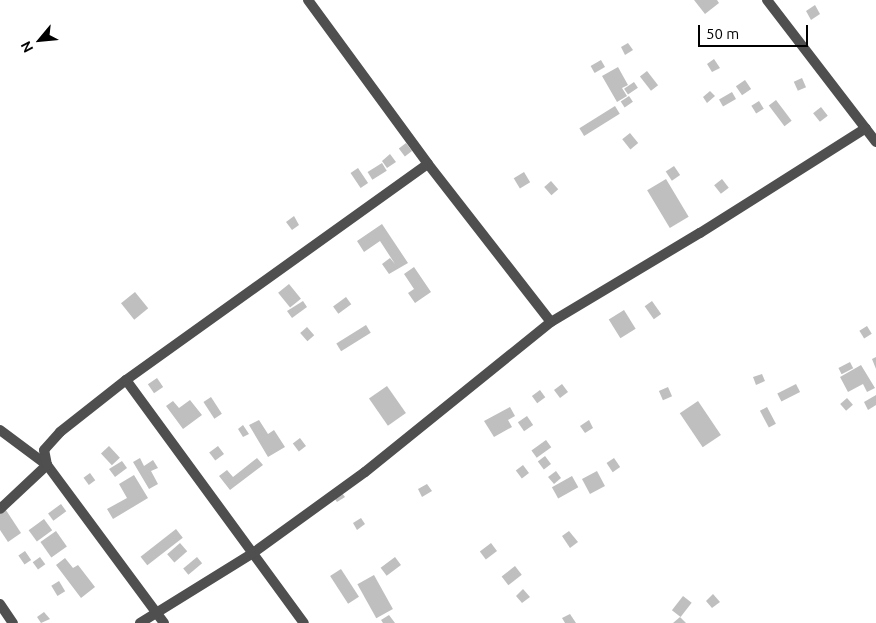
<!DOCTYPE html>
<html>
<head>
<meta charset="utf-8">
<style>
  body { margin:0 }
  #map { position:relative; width:876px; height:623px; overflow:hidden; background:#fff; font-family:Ubuntu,sans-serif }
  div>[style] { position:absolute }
  .building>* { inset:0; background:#bfbfbf; transform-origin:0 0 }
  .street>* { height:10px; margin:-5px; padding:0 5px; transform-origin:5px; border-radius:5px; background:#4f4f4f }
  span { translate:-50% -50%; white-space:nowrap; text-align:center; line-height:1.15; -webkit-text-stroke:4px #fff; paint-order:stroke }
  .north { position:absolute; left:15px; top:15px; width:50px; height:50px; -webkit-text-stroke:4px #fff; paint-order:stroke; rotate:242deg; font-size:14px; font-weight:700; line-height:20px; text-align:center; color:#000 }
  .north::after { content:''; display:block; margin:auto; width:18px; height:22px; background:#000; clip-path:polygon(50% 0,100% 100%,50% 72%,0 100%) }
  .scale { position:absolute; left:698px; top:25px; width:110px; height:22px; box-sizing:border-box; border:2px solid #000; border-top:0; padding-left:6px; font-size:15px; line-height:18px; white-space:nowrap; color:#000; -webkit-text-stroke:4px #fff; paint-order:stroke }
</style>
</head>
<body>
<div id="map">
  <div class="building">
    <i style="clip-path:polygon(694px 0,717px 0,719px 3px,705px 14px)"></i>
    <i style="clip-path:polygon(815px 5px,820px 14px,811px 20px,806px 11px)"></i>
    <i style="clip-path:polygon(628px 43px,633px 50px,625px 55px,621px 47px)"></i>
    <i style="clip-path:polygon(714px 59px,720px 68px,712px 72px,707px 64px)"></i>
    <i style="left:601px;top:60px;width:8px;height:12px;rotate:60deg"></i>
    <i style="clip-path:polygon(618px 67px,628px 85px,622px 88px,627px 96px,617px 102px,602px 76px)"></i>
    <i style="left:647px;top:71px;width:18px;height:9px;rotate:52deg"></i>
    <i style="left:802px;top:78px;width:10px;height:9px;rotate:66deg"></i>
    <i style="left:745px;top:80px;width:11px;height:11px;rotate:56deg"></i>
    <i style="left:634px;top:82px;width:7px;height:12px;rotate:56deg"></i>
    <i style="clip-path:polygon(710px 91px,715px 96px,707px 103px,703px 97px)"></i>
    <i style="left:732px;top:92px;width:8px;height:15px;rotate:60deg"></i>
    <i style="left:629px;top:96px;width:7px;height:10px;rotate:56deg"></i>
    <i style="left:776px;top:100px;width:26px;height:9px;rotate:53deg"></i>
    <i style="left:759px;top:101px;width:9px;height:9px;rotate:58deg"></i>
    <i style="left:615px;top:106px;width:9px;height:42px;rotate:58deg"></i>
    <i style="left:821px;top:107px;width:11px;height:10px;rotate:52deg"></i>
    <i style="left:630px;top:133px;width:13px;height:10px;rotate:51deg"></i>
    <i style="left:406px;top:143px;width:10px;height:9px;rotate:53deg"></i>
    <i style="clip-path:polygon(390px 154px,396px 162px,387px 168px,382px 161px)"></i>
    <i style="left:382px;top:163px;width:9px;height:17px;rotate:58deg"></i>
    <i style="left:674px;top:166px;width:11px;height:10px;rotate:56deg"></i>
    <i style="left:358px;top:168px;width:18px;height:9px;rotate:56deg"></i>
    <i style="left:524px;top:172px;width:12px;height:12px;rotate:59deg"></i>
    <i style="left:666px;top:179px;width:44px;height:22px;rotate:59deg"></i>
    <i style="left:722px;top:179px;width:11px;height:10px;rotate:52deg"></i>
    <i style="left:551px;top:181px;width:11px;height:9px;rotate:49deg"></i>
    <i style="clip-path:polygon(294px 216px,299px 225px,292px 230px,286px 222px)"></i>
    <i style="clip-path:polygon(382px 224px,408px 263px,389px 274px,382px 264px,390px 258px,395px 264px,380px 241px,364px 252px,357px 241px)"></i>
    <i style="clip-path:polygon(414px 267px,431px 292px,415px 303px,408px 293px,414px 289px,404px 274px)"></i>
    <i style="left:289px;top:284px;width:19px;height:14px;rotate:51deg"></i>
    <i style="left:135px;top:292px;width:21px;height:18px;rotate:51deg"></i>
    <i style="left:346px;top:297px;width:9px;height:16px;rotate:54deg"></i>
    <i style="clip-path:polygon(303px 301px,307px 307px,292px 318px,287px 311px)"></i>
    <i style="left:652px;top:301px;width:16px;height:9px;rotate:55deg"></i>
    <i style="left:624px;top:310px;width:22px;height:18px;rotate:58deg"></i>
    <i style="left:366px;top:325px;width:9px;height:35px;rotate:58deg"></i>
    <i style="left:867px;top:326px;width:9px;height:9px;rotate:58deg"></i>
    <i style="left:307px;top:327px;width:11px;height:9px;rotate:49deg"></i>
    <i style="clip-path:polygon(876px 357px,876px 369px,872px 359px)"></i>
    <i style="left:850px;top:362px;width:7px;height:13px;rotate:63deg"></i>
    <i style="clip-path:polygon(861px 365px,875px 388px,867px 392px,863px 384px,848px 392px,840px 377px)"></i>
    <i style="clip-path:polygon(762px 374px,765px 381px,756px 385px,753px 377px)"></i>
    <i style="left:157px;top:378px;width:11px;height:11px;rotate:56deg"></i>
    <i style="left:562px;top:384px;width:10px;height:10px;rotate:53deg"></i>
    <i style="left:796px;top:384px;width:9px;height:21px;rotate:63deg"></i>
    <i style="left:387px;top:386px;width:33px;height:22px;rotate:55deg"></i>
    <i style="left:668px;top:387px;width:10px;height:10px;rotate:66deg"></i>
    <i style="left:540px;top:390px;width:9px;height:10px;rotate:54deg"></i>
    <i style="clip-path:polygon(876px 395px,876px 405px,868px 410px,864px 402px)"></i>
    <i style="left:211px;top:397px;width:20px;height:9px;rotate:57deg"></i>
    <i style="left:847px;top:398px;width:9px;height:9px;rotate:49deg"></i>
    <i style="clip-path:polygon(190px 400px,202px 415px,183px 429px,166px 406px,173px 401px,179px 408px)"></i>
    <i style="left:698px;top:401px;width:41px;height:22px;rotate:56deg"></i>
    <i style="clip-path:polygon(510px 407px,515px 416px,508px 420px,512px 427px,494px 437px,484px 421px)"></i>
    <i style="left:767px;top:407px;width:19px;height:8px;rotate:62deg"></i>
    <i style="left:527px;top:416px;width:11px;height:11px;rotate:56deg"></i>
    <i style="clip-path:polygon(259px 420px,268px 434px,274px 430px,285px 447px,268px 457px,249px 425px)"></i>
    <i style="clip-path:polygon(589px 420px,593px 428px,585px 433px,580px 426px)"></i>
    <i style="clip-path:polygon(243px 425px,249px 434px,243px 437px,238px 429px)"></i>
    <i style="left:300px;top:438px;width:10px;height:9px;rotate:53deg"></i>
    <i style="left:546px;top:440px;width:9px;height:18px;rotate:54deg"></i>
    <i style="left:109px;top:446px;width:16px;height:11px;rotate:47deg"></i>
    <i style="left:218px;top:446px;width:10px;height:11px;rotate:53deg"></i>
    <i style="left:545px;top:456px;width:10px;height:9px;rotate:53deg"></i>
    <i style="clip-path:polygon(140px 458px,144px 466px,153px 460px,158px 468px,151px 471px,158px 484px,149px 489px,133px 462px)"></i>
    <i style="clip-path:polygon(257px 458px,263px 465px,230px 490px,219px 476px,227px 470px,233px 477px)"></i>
    <i style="left:614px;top:458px;width:11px;height:9px;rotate:56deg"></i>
    <i style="clip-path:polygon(122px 461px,127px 468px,115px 477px,109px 469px)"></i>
    <i style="left:523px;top:465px;width:10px;height:9px;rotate:53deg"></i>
    <i style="clip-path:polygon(556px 471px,561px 478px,554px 484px,548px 477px)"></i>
    <i style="left:597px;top:471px;width:17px;height:17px;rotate:62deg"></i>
    <i style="left:90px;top:473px;width:9px;height:8px;rotate:54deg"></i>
    <i style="clip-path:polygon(134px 475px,148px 498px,113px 519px,107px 509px,127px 498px,119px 484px)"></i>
    <i style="left:572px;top:476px;width:13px;height:23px;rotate:61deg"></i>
    <i style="clip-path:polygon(427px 484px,432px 491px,422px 497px,418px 489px)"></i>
    <i style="clip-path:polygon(339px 489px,345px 497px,337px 502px,332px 495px)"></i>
    <i style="clip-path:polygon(0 501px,21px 533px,8px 542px,0 530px)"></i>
    <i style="left:61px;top:504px;width:9px;height:16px;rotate:54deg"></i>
    <i style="clip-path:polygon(361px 518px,365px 524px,357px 530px,353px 523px)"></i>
    <i style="left:44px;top:519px;width:14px;height:19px;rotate:54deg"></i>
    <i style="left:176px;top:529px;width:11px;height:45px;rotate:52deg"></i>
    <i style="left:56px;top:531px;width:19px;height:19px;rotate:55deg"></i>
    <i style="clip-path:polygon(569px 531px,578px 542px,570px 548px,562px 536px)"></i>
    <i style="left:180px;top:543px;width:11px;height:17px;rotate:49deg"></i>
    <i style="left:491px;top:543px;width:10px;height:14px;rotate:53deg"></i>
    <i style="left:25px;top:551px;width:11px;height:8px;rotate:56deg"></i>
    <i style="left:40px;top:557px;width:9px;height:9px;rotate:54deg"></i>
    <i style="left:197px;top:557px;width:8px;height:18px;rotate:50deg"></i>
    <i style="left:395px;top:557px;width:10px;height:18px;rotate:53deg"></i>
    <i style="clip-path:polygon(65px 558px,73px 568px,78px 565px,95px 587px,81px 598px,56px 565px)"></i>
    <i style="left:515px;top:566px;width:11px;height:17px;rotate:52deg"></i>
    <i style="left:341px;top:569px;width:33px;height:13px;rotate:57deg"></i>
    <i style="left:374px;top:575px;width:39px;height:19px;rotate:61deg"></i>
    <i style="left:59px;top:581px;width:12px;height:9px;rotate:59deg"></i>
    <i style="clip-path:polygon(523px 589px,530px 597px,522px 603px,516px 596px)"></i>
    <i style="clip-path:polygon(713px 594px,720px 602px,712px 608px,706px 601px)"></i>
    <i style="left:683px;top:596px;width:11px;height:18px;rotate:38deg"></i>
    <i style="clip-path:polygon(44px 612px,50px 619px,41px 623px,37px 617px)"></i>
    <i style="clip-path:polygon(570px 614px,576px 623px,565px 623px,562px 618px)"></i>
    <i style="clip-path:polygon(389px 615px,395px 623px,383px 623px,381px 620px)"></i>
    <i style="clip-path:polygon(680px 617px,686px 623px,673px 623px)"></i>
  </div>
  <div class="street">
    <i style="left:308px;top:0;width:203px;rotate:53.8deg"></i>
    <i style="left:428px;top:164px;width:200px;rotate:52.1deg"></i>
    <i style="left:767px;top:0;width:179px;rotate:52.5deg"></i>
    <i style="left:126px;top:380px;width:301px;rotate:53.8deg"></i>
    <i style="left:0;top:430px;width:59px;rotate:36.7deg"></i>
    <i style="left:47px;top:465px;width:64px;rotate:136.9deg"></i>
    <i style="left:0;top:604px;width:23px;rotate:56deg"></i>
    <i style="left:140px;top:623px;width:133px;rotate:-31.8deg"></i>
    <i style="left:253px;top:553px;width:138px;rotate:-35.9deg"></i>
    <i style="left:365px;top:472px;width:239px;rotate:-38.9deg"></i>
    <i style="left:551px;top:322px;width:174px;rotate:-30.9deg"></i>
    <i style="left:700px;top:233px;width:196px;rotate:-32.3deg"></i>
    <i style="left:164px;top:623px;width:197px;rotate:-126.5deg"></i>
    <i style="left:47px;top:465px;width:15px;rotate:-101deg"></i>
    <i style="left:44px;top:450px;width:24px;rotate:-48deg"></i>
    <i style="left:60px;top:432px;width:84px;rotate:-38.2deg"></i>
    <i style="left:126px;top:380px;width:371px;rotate:-35.6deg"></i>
  </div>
  <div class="north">N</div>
  <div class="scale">50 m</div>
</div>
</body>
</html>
